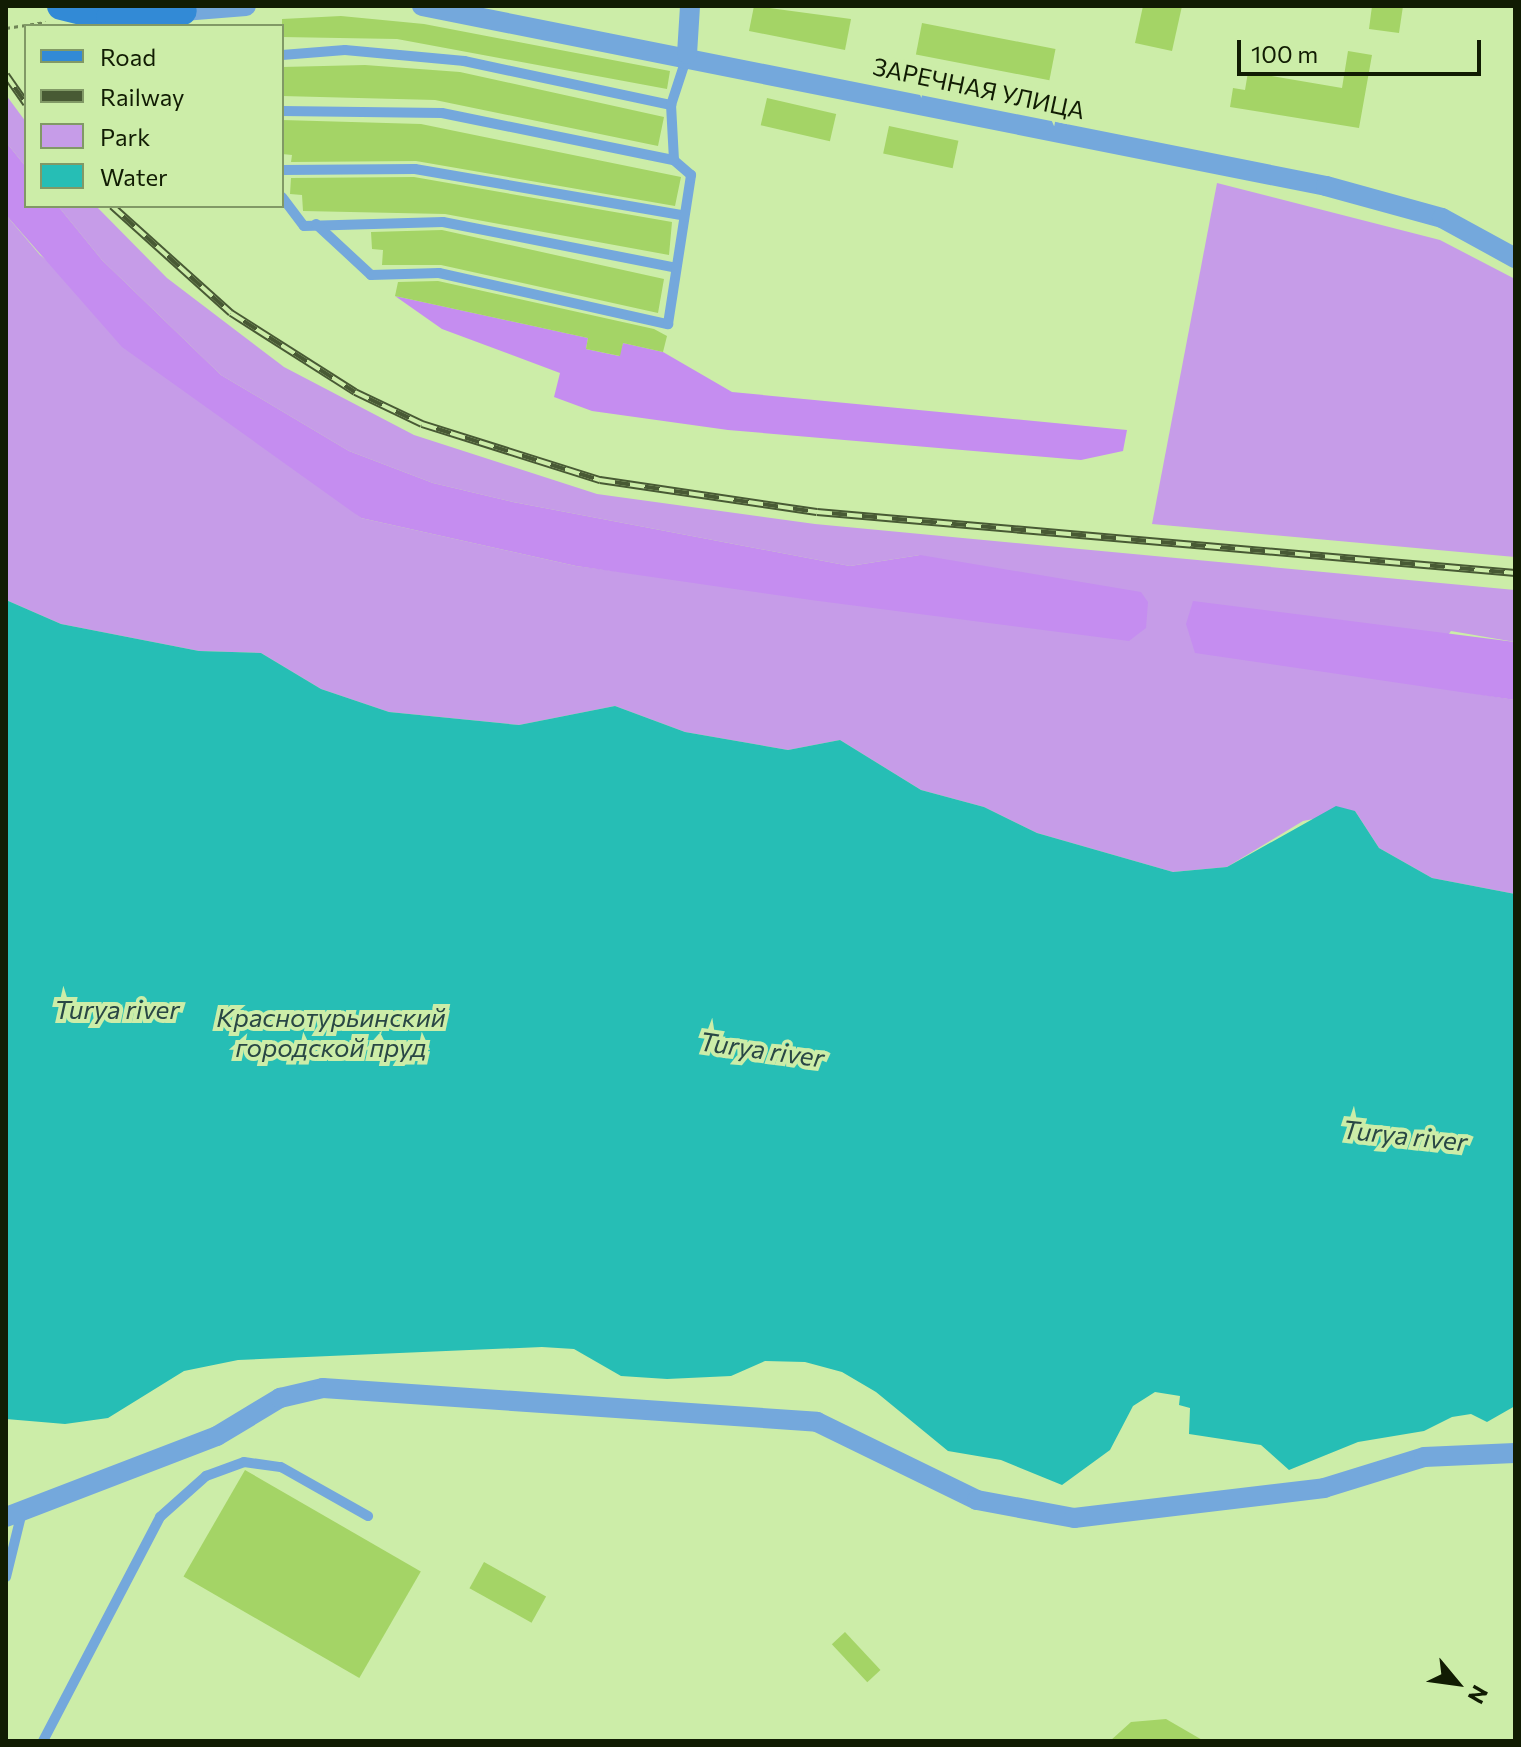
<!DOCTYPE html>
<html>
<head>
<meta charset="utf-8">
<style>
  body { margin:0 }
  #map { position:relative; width:1521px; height:1747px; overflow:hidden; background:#cceda8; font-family:Commissioner,sans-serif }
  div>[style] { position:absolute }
  .green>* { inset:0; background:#c69ce8 }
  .forest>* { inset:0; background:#c58df0 }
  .water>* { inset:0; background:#26beb5 }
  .building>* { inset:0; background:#a4d466; transform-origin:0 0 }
  .path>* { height:3px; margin-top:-1.5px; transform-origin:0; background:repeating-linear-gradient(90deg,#6f8556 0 4px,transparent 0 8px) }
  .lane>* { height:10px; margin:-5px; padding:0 5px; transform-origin:5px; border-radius:5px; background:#74a8dc }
  .street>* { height:20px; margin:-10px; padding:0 10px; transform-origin:10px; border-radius:10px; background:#74a8dc }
  .secondary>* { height:28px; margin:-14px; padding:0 14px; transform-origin:14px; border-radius:14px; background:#328ad6 }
  .rail>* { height:8px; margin-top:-4px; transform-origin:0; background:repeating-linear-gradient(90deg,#cceda8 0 15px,#485a34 0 30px); box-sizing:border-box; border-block:2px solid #485a34 }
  span { translate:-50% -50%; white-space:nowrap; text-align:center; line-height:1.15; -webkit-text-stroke:8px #cceda8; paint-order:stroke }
  .street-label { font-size:24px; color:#111c03 }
  .water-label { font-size:26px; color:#294745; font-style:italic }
  .frame { position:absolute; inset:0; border:8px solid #111c03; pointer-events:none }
  .legend { position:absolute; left:24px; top:24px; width:260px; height:184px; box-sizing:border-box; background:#cceda8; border:2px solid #819966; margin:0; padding:10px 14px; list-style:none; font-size:24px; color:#111c03 }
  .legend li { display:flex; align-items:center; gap:16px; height:40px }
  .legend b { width:40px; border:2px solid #819966 }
  .north { position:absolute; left:1417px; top:1643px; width:80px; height:80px; -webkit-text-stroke:6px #cceda8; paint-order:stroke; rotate:119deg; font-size:22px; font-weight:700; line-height:32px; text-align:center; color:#111c03 }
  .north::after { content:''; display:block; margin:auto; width:28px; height:36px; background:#111c03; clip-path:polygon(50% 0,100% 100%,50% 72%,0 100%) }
  .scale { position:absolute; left:1237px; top:40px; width:244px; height:36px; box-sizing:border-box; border:4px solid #111c03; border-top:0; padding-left:10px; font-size:24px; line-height:28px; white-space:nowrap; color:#111c03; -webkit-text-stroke:6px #cceda8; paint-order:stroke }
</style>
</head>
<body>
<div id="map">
  <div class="green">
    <i style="clip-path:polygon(6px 95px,26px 122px,26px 167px,6px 142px)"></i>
    <i style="clip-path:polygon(1217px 183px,1440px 240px,1515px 279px,1515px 557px,1152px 524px)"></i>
    <i style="clip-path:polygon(58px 206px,96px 206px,167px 278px,284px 367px,414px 435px,597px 494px,815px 524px,1515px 590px,1515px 642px,1451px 631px,1411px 683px,1515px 700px,1515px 894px,1432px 878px,1379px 848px,1355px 811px,1303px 821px,1227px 867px,1173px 872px,1037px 833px,984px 807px,921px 790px,840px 740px,788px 750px,685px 732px,615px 706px,519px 725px,389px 712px,321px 689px,261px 653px,199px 651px,61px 624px,6px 600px,6px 215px,40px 255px,361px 518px,576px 566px,876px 605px,920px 555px,850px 566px,513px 502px,433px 483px,349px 451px,221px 375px,102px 260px)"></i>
  </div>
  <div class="forest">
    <i style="clip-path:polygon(6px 142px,26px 167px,26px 206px,58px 206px,102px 260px,221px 375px,349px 451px,433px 483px,513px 502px,850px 566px,920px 555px,1141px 592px,1148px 602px,1146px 628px,1129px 641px,811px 600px,576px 566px,361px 518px,122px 347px,6px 215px)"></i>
    <i style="clip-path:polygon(395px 296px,588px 338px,586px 349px,619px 356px,623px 343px,663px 352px,732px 392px,1127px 430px,1123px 451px,1081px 460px,728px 430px,592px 411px,554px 397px,560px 373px,442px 329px)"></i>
    <i style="clip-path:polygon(1193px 601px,1515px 642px,1515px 700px,1195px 653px,1186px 624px)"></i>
  </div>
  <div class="water">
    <i style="clip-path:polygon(6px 600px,61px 624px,199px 651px,261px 653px,321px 689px,389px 712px,519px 725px,615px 706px,685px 732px,788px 750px,840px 740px,921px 790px,984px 807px,1037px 833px,1173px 872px,1227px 867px,1336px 806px,1355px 811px,1379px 848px,1432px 878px,1515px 894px,1515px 1406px,1487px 1422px,1471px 1414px,1452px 1417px,1424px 1431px,1358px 1442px,1289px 1470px,1261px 1445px,1189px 1434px,1190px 1408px,1179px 1405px,1180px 1396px,1155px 1392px,1133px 1406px,1110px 1450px,1062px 1485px,1001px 1460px,948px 1451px,876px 1392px,842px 1372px,805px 1362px,765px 1361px,731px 1376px,667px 1379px,621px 1376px,574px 1349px,542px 1347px,238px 1360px,184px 1371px,108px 1418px,65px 1424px,6px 1419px)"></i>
  </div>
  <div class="building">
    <i style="clip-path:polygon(754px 6px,851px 19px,845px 50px,749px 31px)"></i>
    <i style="clip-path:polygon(1143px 6px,1182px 6px,1172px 51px,1135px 43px)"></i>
    <i style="clip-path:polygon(1372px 6px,1403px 6px,1399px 33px,1369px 29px)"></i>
    <i style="clip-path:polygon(341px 16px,424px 24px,670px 71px,667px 89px,397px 39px,282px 37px,282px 19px)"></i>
    <i style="left:922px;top:23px;width:136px;height:32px;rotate:11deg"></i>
    <i style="clip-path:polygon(1348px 51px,1372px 55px,1359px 128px,1230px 107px,1233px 88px,1245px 90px,1248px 72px,1342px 88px)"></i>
    <i style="clip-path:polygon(365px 65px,460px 72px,664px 117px,658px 146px,435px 100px,282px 96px,282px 67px)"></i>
    <i style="left:767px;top:98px;width:71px;height:28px;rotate:13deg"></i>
    <i style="clip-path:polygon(282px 120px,421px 124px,681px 177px,675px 206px,416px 161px,291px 162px,292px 155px,282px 154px)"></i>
    <i style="left:889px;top:126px;width:71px;height:28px;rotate:12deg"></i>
    <i style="clip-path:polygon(414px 177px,672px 222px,669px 255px,445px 214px,303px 211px,302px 195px,290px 194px,291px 178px)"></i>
    <i style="clip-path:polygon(442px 230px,664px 279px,658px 313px,441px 265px,382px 265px,383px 250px,372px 249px,371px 232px)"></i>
    <i style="clip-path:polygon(438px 281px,654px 329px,667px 336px,663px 352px,623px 343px,620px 356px,586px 349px,588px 338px,395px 296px,398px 282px)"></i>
    <i style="left:245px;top:1470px;width:203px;height:123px;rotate:30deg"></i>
    <i style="left:484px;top:1562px;width:71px;height:30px;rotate:29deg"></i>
    <i style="left:845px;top:1632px;width:52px;height:18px;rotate:47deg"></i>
    <i style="clip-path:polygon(1166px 1719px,1204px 1741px,1110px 1741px,1131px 1722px)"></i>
  </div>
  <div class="path">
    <i style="left:6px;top:28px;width:40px;rotate:-8.5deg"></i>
  </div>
  <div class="lane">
    <i style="left:282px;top:55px;width:63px;rotate:-4.5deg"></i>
    <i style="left:345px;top:50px;width:120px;rotate:5.3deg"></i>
    <i style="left:464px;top:61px;width:212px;rotate:12deg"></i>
    <i style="left:282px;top:111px;width:160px;rotate:0.7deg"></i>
    <i style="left:442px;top:113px;width:237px;rotate:11.5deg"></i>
    <i style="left:282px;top:170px;width:133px;rotate:-0.4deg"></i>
    <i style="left:415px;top:169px;width:270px;rotate:9.8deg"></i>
    <i style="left:282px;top:197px;width:36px;rotate:53deg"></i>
    <i style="left:304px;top:226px;width:139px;rotate:-1.6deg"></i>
    <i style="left:443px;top:222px;width:234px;rotate:11.1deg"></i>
    <i style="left:316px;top:224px;width:75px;rotate:42.8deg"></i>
    <i style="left:371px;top:275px;width:68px;rotate:-1.7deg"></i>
    <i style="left:439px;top:273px;width:235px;rotate:12.6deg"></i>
    <i style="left:668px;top:324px;width:151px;rotate:-81.2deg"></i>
    <i style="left:691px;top:175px;width:23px;rotate:-139deg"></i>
    <i style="left:674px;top:160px;width:55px;rotate:-93.1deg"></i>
    <i style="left:671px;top:105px;width:52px;rotate:-71.9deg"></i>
    <i style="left:6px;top:1577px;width:67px;rotate:-76.2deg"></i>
    <i style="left:43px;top:1741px;width:253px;rotate:-62.4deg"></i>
    <i style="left:160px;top:1517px;width:62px;rotate:-41.7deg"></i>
    <i style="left:206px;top:1476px;width:40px;rotate:-20.2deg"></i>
    <i style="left:244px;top:1462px;width:37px;rotate:8deg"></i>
    <i style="left:281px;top:1467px;width:100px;rotate:29.4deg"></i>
  </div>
  <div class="street">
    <i style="left:422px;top:6px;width:922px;rotate:11.26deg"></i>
    <i style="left:1326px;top:186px;width:120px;rotate:15.4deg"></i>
    <i style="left:1442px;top:218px;width:83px;rotate:28.7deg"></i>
    <i style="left:183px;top:11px;width:63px;rotate:-4.5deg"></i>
    <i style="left:687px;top:54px;width:48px;rotate:-86.4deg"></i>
    <i style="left:6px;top:1517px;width:226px;rotate:-21deg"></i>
    <i style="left:217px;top:1436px;width:74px;rotate:-31.1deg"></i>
    <i style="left:280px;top:1398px;width:44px;rotate:-13.1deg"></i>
    <i style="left:323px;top:1388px;width:495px;rotate:3.9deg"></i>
    <i style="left:817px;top:1422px;width:178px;rotate:26deg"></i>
    <i style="left:977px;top:1500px;width:99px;rotate:10.5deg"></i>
    <i style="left:1074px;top:1518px;width:252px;rotate:-6.8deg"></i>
    <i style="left:1324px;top:1488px;width:105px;rotate:-17.2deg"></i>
    <i style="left:1424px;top:1457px;width:91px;rotate:-2.5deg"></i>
  </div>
  <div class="secondary">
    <i style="left:61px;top:6px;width:50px;rotate:13.8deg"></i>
    <i style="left:110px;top:18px;width:73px;rotate:-5.5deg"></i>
  </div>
  <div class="rail">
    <i style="left:6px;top:75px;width:35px;rotate:55deg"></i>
    <i style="left:112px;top:206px;width:160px;rotate:42deg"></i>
    <i style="left:231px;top:313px;width:147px;rotate:32.5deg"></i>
    <i style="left:355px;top:392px;width:74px;rotate:25.5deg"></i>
    <i style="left:422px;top:424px;width:187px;rotate:17.5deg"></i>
    <i style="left:600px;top:480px;width:219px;rotate:8.4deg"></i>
    <i style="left:817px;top:512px;width:701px;rotate:4.99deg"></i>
  </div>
  <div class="street-label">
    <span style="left:979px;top:88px;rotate:12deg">ЗАРЕЧНАЯ УЛИЦА</span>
  </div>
  <div class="water-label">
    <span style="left:117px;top:1009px">Turya river</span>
    <span style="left:331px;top:1032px">Краснотурьинский<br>городской пруд</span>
    <span style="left:762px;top:1049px;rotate:8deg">Turya river</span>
    <span style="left:1405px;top:1135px;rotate:6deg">Turya river</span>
  </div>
  <div class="frame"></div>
  <ul class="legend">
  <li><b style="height:10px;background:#328ad6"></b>Road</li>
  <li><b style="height:10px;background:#485a34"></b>Railway</li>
  <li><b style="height:22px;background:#c69ce8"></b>Park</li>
  <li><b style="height:22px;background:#26beb5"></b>Water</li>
  </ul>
  <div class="north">N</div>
  <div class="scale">100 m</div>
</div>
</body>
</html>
